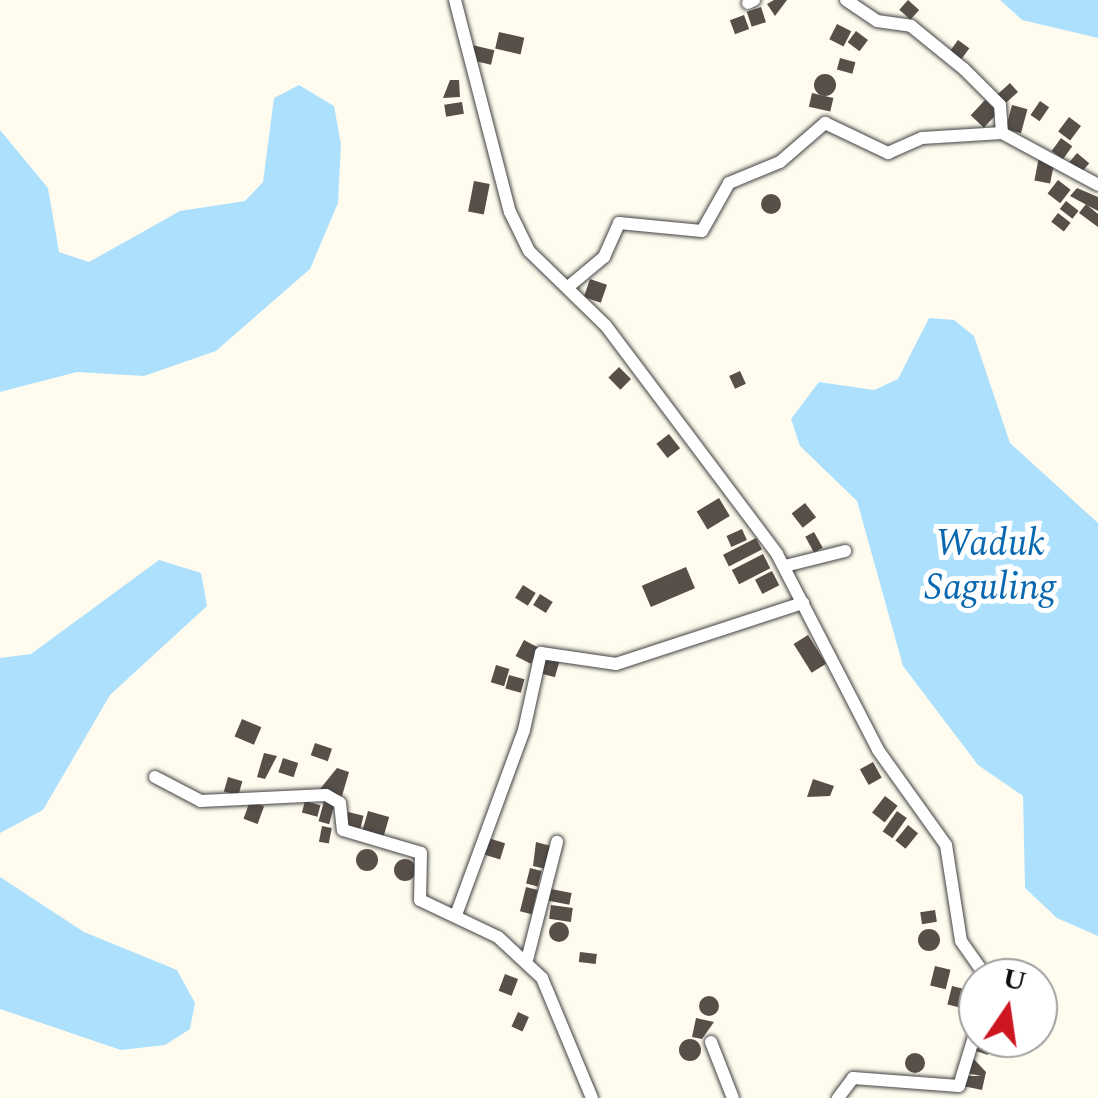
<!DOCTYPE html>
<html>
<head>
<meta charset="utf-8">
<style>
  body { margin:0 }
  #map { position:relative; width:1098px; height:1098px; overflow:hidden; background:#fffcef; font-family:Spectral,serif }
  div>[style] { position:absolute }
  .water>* { inset:0; background:#ade0fd }
  .building>* { inset:0; background:#584f49; transform-origin:0 0 }
  .round { border-radius:50% }
  .roads { filter:drop-shadow(0 0 2px #414141) drop-shadow(0 0 2px #414141) }
  .minor>* { height:12px; margin:-6px; padding:0 6px; transform-origin:6px; border-radius:6px; background:#fff }
  span { translate:-50% -50%; white-space:nowrap; text-align:center; line-height:1.15; -webkit-text-stroke:10px #fff; paint-order:stroke }
  .water-label { font-size:38px; color:#0968af; font-style:italic }
  .north { position:absolute; left:958px; top:958px; width:100px; height:100px; box-sizing:border-box; background:#fff; border:2px solid #9f9f9f; border-radius:50%; rotate:13deg; font-size:28px; font-weight:700; line-height:40px; text-align:center; color:#0e0e0e }
  .north::after { content:''; display:block; margin:auto; width:35px; height:45px; background:#ce1621; clip-path:polygon(50% 0,100% 100%,50% 72%,0 100%) }
</style>
</head>
<body>
<div id="map">
  <div class="water">
    <i style="clip-path:polygon(1000px 0,1098px 0,1098px 38px,1022px 20px)"></i>
    <i style="clip-path:polygon(299px 85px,334px 106px,341px 144px,338px 203px,310px 269px,216px 351px,144px 376px,77px 372px,0 392px,0 130px,48px 188px,59px 252px,89px 262px,180px 211px,245px 201px,263px 182px,274px 98px)"></i>
    <i style="clip-path:polygon(929px 318px,954px 320px,974px 336px,1010px 443px,1098px 523px,1098px 936px,1057px 918px,1025px 888px,1023px 796px,978px 765px,903px 666px,857px 501px,800px 446px,791px 419px,819px 382px,874px 390px,898px 379px)"></i>
    <i style="clip-path:polygon(159px 560px,201px 573px,207px 606px,110px 695px,43px 810px,0 833px,0 658px,31px 654px)"></i>
    <i style="clip-path:polygon(0 877px,84px 932px,177px 970px,195px 1003px,190px 1029px,165px 1045px,121px 1050px,0 1009px)"></i>
  </div>
  <div class="building">
    <i style="clip-path:polygon(787px 0,775px 16px,767px 4px,774px 0)"></i>
    <i style="left:908px;top:0;width:15px;height:13px;rotate:42deg"></i>
    <i style="left:761px;top:7px;width:16px;height:15px;rotate:72deg"></i>
    <i style="left:744px;top:15px;width:15px;height:15px;rotate:70deg"></i>
    <i style="left:837px;top:24px;width:16px;height:17px;rotate:27deg"></i>
    <i style="left:856px;top:31px;width:15px;height:14px;rotate:37deg"></i>
    <i style="left:499px;top:32px;width:26px;height:17px;rotate:13deg"></i>
    <i style="left:958px;top:40px;width:14px;height:16px;rotate:36deg"></i>
    <i style="left:472px;top:45px;width:23px;height:15px;rotate:13deg"></i>
    <i style="left:840px;top:58px;width:16px;height:12px;rotate:15deg"></i>
    <i class="round" style="left:814px;top:74px;width:22px;height:22px"></i>
    <i style="clip-path:polygon(450px 80px,459px 80px,460px 97px,443px 98px)"></i>
    <i style="left:1010px;top:83px;width:12px;height:17px;rotate:48deg"></i>
    <i style="left:812px;top:93px;width:22px;height:14px;rotate:13deg"></i>
    <i style="left:985px;top:100px;width:18px;height:21px;rotate:43deg"></i>
    <i style="left:1040px;top:101px;width:11px;height:17px;rotate:34deg"></i>
    <i style="left:462px;top:102px;width:12px;height:18px;rotate:81deg"></i>
    <i style="left:1012px;top:105px;width:16px;height:25px;rotate:15deg"></i>
    <i style="left:1069px;top:117px;width:15px;height:18px;rotate:37deg"></i>
    <i style="left:1061px;top:138px;width:14px;height:16px;rotate:36deg"></i>
    <i style="left:1077px;top:153px;width:16px;height:12px;rotate:40deg"></i>
    <i style="left:1039px;top:157px;width:16px;height:24px;rotate:11deg"></i>
    <i style="left:1058px;top:180px;width:16px;height:17px;rotate:38deg"></i>
    <i style="left:474px;top:181px;width:16px;height:31px;rotate:11deg"></i>
    <i style="clip-path:polygon(1077px 188px,1098px 197px,1098px 211px,1070px 196px)"></i>
    <i class="round" style="left:761px;top:194px;width:20px;height:20px"></i>
    <i style="left:1066px;top:201px;width:16px;height:10px;rotate:38deg"></i>
    <i style="clip-path:polygon(1086px 204px,1098px 214px,1098px 227px,1079px 213px)"></i>
    <i style="left:1058px;top:213px;width:16px;height:11px;rotate:38deg"></i>
    <i style="left:590px;top:279px;width:18px;height:19px;rotate:19deg"></i>
    <i style="left:619px;top:367px;width:17px;height:15px;rotate:45deg"></i>
    <i style="left:740px;top:371px;width:14px;height:12px;rotate:65deg"></i>
    <i style="left:669px;top:434px;width:18px;height:16px;rotate:52deg"></i>
    <i style="left:719px;top:498px;width:21px;height:26px;rotate:59deg"></i>
    <i style="left:805px;top:503px;width:18px;height:17px;rotate:52deg"></i>
    <i style="left:742px;top:529px;width:12px;height:17px;rotate:66deg"></i>
    <i style="left:814px;top:532px;width:18px;height:10px;rotate:61deg"></i>
    <i style="left:756px;top:538px;width:13px;height:37px;rotate:63deg"></i>
    <i style="left:763px;top:554px;width:16px;height:35px;rotate:63deg"></i>
    <i style="left:686px;top:567px;width:23px;height:48px;rotate:67deg"></i>
    <i style="left:772px;top:571px;width:16px;height:19px;rotate:63deg"></i>
    <i style="left:523px;top:585px;width:15px;height:15px;rotate:32deg"></i>
    <i style="left:540px;top:594px;width:15px;height:13px;rotate:32deg"></i>
    <i style="left:808px;top:635px;width:34px;height:17px;rotate:58deg"></i>
    <i style="left:524px;top:640px;width:17px;height:18px;rotate:28deg"></i>
    <i style="left:542px;top:657px;width:18px;height:16px;rotate:16deg"></i>
    <i style="left:496px;top:665px;width:14px;height:18px;rotate:17deg"></i>
    <i style="left:509px;top:675px;width:16px;height:14px;rotate:15deg"></i>
    <i style="left:242px;top:719px;width:21px;height:19px;rotate:23deg"></i>
    <i style="left:315px;top:743px;width:18px;height:13px;rotate:19deg"></i>
    <i style="clip-path:polygon(264px 753px,277px 756px,265px 779px,257px 777px)"></i>
    <i style="left:283px;top:758px;width:16px;height:15px;rotate:18deg"></i>
    <i style="left:873px;top:762px;width:18px;height:15px;rotate:61deg"></i>
    <i style="clip-path:polygon(337px 768px,349px 772px,342px 796px,320px 789px)"></i>
    <i style="left:228px;top:777px;width:15px;height:15px;rotate:16deg"></i>
    <i style="clip-path:polygon(813px 779px,834px 786px,830px 796px,807px 797px)"></i>
    <i style="left:885px;top:796px;width:16px;height:21px;rotate:38deg"></i>
    <i style="left:250px;top:801px;width:15px;height:19px;rotate:20deg"></i>
    <i style="left:305px;top:801px;width:16px;height:12px;rotate:15deg"></i>
    <i style="left:324px;top:801px;width:11px;height:21px;rotate:15deg"></i>
    <i style="left:368px;top:811px;width:22px;height:21px;rotate:16deg"></i>
    <i style="left:897px;top:811px;width:12px;height:25px;rotate:35deg"></i>
    <i style="left:348px;top:812px;width:16px;height:16px;rotate:14deg"></i>
    <i style="left:908px;top:825px;width:13px;height:20px;rotate:39deg"></i>
    <i style="left:322px;top:826px;width:10px;height:16px;rotate:11deg"></i>
    <i style="left:485px;top:837px;width:21px;height:17px;rotate:17deg"></i>
    <i style="clip-path:polygon(536px 842px,551px 846px,546px 869px,533px 866px)"></i>
    <i class="round" style="left:356px;top:849px;width:22px;height:22px"></i>
    <i class="round" style="left:394px;top:859px;width:22px;height:22px"></i>
    <i style="left:530px;top:868px;width:12px;height:16px;rotate:14deg"></i>
    <i style="left:526px;top:887px;width:12px;height:25px;rotate:14deg"></i>
    <i style="left:551px;top:889px;width:21px;height:12px;rotate:11deg"></i>
    <i style="left:551px;top:905px;width:22px;height:14px;rotate:8deg"></i>
    <i style="left:935px;top:910px;width:12px;height:15px;rotate:81deg"></i>
    <i class="round" style="left:549px;top:922px;width:20px;height:20px"></i>
    <i class="round" style="left:918px;top:929px;width:22px;height:22px"></i>
    <i style="left:580px;top:952px;width:17px;height:10px;rotate:7deg"></i>
    <i style="left:935px;top:966px;width:16px;height:20px;rotate:14deg"></i>
    <i style="left:505px;top:974px;width:14px;height:18px;rotate:21deg"></i>
    <i style="left:952px;top:986px;width:16px;height:19px;rotate:14deg"></i>
    <i class="round" style="left:699px;top:996px;width:20px;height:20px"></i>
    <i style="left:518px;top:1012px;width:12px;height:16px;rotate:24deg"></i>
    <i style="clip-path:polygon(696px 1018px,714px 1022px,702px 1039px,692px 1037px)"></i>
    <i style="clip-path:polygon(977px 1038px,993px 1041px,988px 1055px,973px 1050px)"></i>
    <i class="round" style="left:679px;top:1039px;width:22px;height:22px"></i>
    <i class="round" style="left:905px;top:1053px;width:20px;height:20px"></i>
    <i style="clip-path:polygon(970px 1055px,986px 1072px,982px 1090px,963px 1086px,965px 1076px,981px 1076px,966px 1073px)"></i>
  </div>
  <div class="roads">
    <div class="minor">
      <i style="left:455px;top:0;width:219px;rotate:75.5deg"></i>
      <i style="left:510px;top:212px;width:43px;rotate:64deg"></i>
      <i style="left:529px;top:251px;width:107px;rotate:44.2deg"></i>
      <i style="left:606px;top:326px;width:285px;rotate:53.1deg"></i>
      <i style="left:777px;top:554px;width:220px;rotate:62.7deg"></i>
      <i style="left:878px;top:750px;width:117px;rotate:54.4deg"></i>
      <i style="left:946px;top:845px;width:97px;rotate:81.1deg"></i>
      <i style="left:961px;top:941px;width:45px;rotate:54.9deg"></i>
      <i style="left:846px;top:0;width:37px;rotate:34deg"></i>
      <i style="left:877px;top:21px;width:34px;rotate:8deg"></i>
      <i style="left:911px;top:26px;width:68px;rotate:39.1deg"></i>
      <i style="left:964px;top:69px;width:51px;rotate:45deg"></i>
      <i style="left:1000px;top:105px;width:28px;rotate:86deg"></i>
      <i style="left:748px;top:3px;width:7px;rotate:-27deg"></i>
      <i style="left:568px;top:287px;width:47px;rotate:-39.8deg"></i>
      <i style="left:604px;top:257px;width:37px;rotate:-66deg"></i>
      <i style="left:619px;top:223px;width:83px;rotate:5.5deg"></i>
      <i style="left:702px;top:231px;width:55px;rotate:-60.6deg"></i>
      <i style="left:729px;top:183px;width:55px;rotate:-22.4deg"></i>
      <i style="left:780px;top:162px;width:60px;rotate:-40.9deg"></i>
      <i style="left:825px;top:123px;width:70px;rotate:25.5deg"></i>
      <i style="left:888px;top:153px;width:37px;rotate:-24deg"></i>
      <i style="left:922px;top:138px;width:80px;rotate:-3.6deg"></i>
      <i style="left:1002px;top:133px;width:109px;rotate:28.4deg"></i>
      <i style="left:785px;top:566px;width:62px;rotate:-14deg"></i>
      <i style="left:155px;top:777px;width:52px;rotate:27.6deg"></i>
      <i style="left:201px;top:801px;width:125px;rotate:-2.7deg"></i>
      <i style="left:326px;top:795px;width:16px;rotate:30deg"></i>
      <i style="left:340px;top:803px;width:27px;rotate:84deg"></i>
      <i style="left:343px;top:830px;width:81px;rotate:16.4deg"></i>
      <i style="left:421px;top:853px;width:47px;rotate:91.2deg"></i>
      <i style="left:420px;top:900px;width:86px;rotate:25.4deg"></i>
      <i style="left:498px;top:937px;width:60px;rotate:43deg"></i>
      <i style="left:542px;top:978px;width:130px;rotate:67.4deg"></i>
      <i style="left:456px;top:915px;width:197px;rotate:-69.8deg"></i>
      <i style="left:524px;top:730px;width:79px;rotate:-77.6deg"></i>
      <i style="left:541px;top:653px;width:76px;rotate:8.3deg"></i>
      <i style="left:616px;top:664px;width:197px;rotate:-18.1deg"></i>
      <i style="left:527px;top:960px;width:122px;rotate:-75.7deg"></i>
      <i style="left:711px;top:1042px;width:60px;rotate:68.6deg"></i>
      <i style="left:838px;top:1098px;width:25px;rotate:-53deg"></i>
      <i style="left:853px;top:1078px;width:106px;rotate:4.3deg"></i>
      <i style="left:959px;top:1086px;width:65px;rotate:-73deg"></i>
    </div>
  </div>
  <div class="water-label">
    <span style="left:990px;top:567px">Waduk<br>Saguling</span>
  </div>
  <div class="north">U</div>
</div>
</body>
</html>
